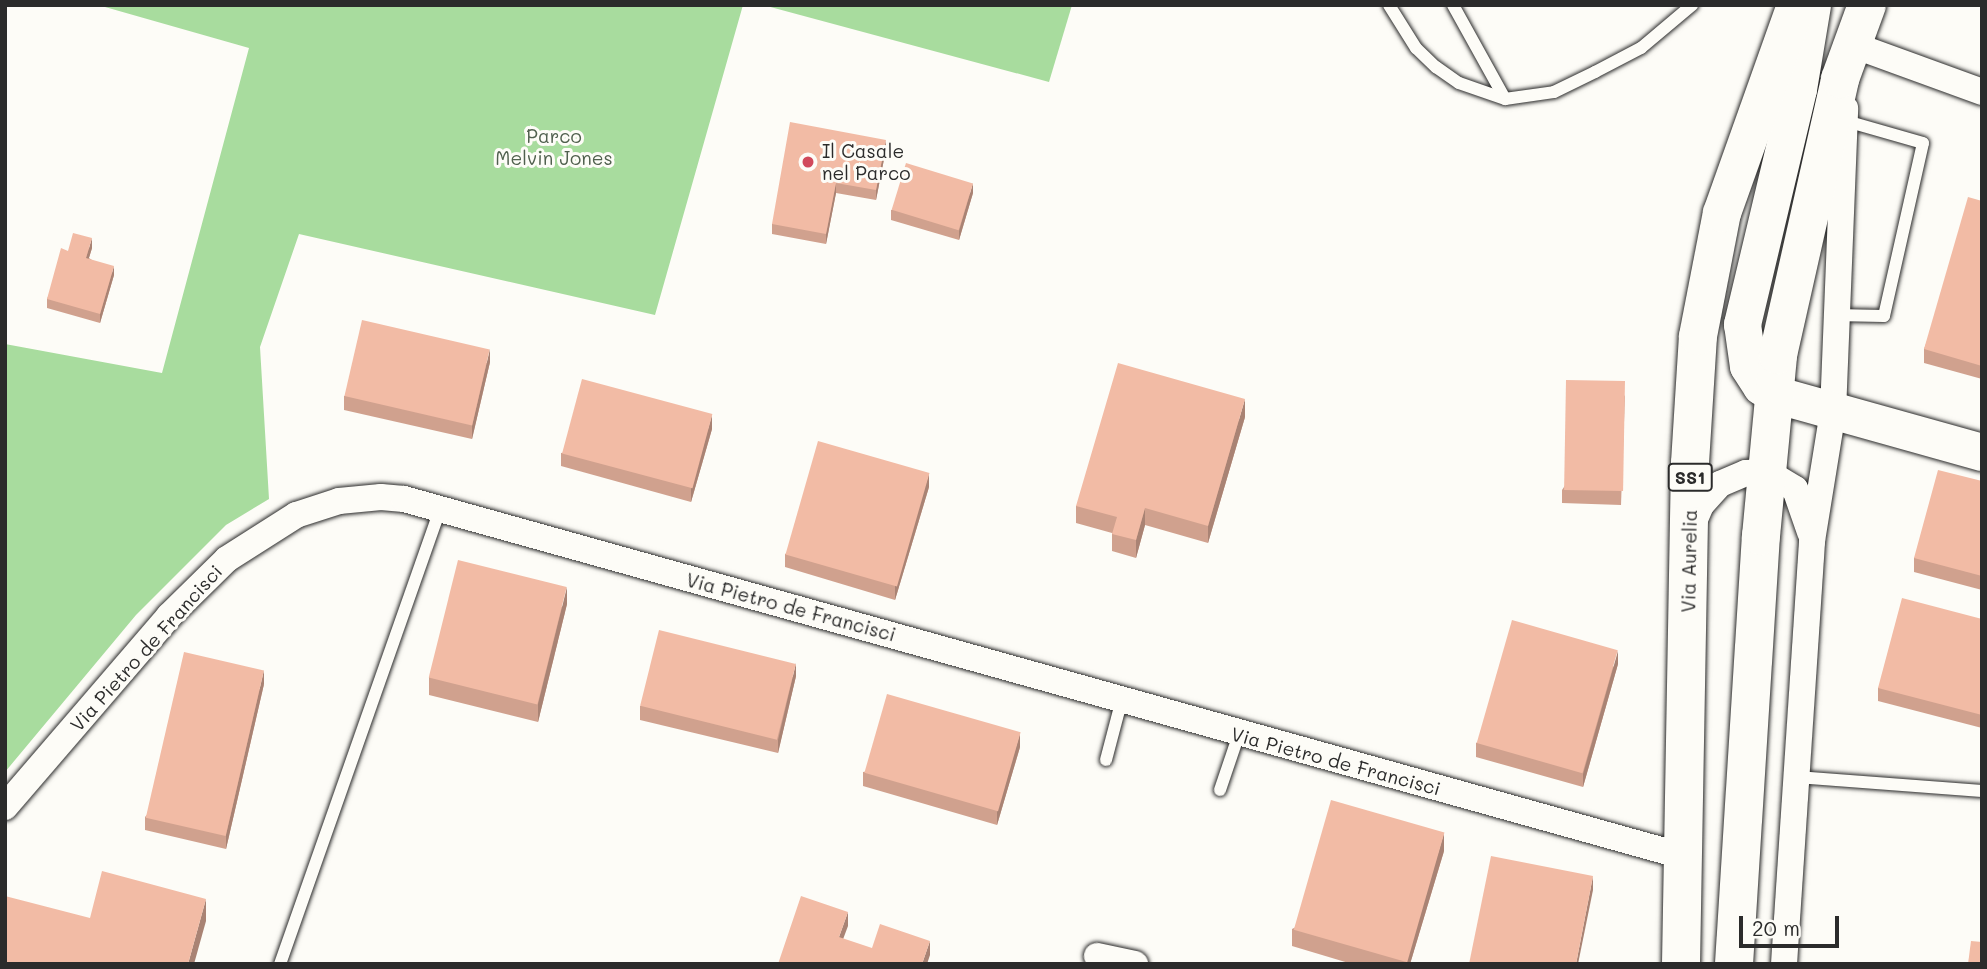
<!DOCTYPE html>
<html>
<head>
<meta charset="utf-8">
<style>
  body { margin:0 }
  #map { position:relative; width:1987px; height:969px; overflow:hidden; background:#fdfcf7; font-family:Mali,sans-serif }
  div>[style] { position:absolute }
  .green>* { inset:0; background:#a8dc9e }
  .roads { filter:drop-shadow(0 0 2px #2b2b2b) drop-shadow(0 0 2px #2b2b2b) }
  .lane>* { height:12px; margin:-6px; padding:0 6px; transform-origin:6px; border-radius:6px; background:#fdfcf7 }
  .street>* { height:26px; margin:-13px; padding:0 13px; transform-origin:13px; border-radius:13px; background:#fdfcf7 }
  .secondary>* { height:37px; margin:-18.5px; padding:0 18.5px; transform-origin:18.5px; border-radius:18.5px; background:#fdfcf7 }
  .primary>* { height:38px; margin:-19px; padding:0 19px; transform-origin:19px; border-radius:19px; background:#fdfcf7 }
  .wall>* { inset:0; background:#d0a18e }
  .shaded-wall>* { inset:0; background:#a98374 }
  .building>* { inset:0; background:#f2bba5; transform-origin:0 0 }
  .dots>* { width:19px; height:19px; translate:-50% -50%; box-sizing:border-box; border:4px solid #fdfcf7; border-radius:50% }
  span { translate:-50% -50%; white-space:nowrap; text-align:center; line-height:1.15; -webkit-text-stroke:6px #fdfcf7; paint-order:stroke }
  .shield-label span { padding:2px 5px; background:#fdfcf7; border:2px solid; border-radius:5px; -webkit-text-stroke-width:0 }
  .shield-label { font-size:18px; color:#2b2b2b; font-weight:700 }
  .park-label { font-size:19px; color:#50604e }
  .poi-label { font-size:19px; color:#2b2b2b }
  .left { translate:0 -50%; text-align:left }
  .street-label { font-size:19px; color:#2b2b2b }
  .frame { position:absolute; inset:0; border:7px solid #2b2b2b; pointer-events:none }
  .scale { position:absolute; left:1739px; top:916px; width:100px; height:32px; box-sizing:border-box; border:4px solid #2b2b2b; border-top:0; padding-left:9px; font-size:21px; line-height:24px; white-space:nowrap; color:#2b2b2b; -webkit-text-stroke:5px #fdfcf7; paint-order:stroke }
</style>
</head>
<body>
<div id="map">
  <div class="green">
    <i style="clip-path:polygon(98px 5px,743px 5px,655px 315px,299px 234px,260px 347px,269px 499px,226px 525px,136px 615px,5px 772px,5px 344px,162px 373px,249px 48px)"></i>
    <i style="clip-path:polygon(763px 5px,1072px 5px,1049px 82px)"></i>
  </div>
  <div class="roads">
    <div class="lane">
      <i style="left:1389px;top:5px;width:51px;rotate:57.9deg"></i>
      <i style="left:1416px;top:48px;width:28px;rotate:44deg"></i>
      <i style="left:1436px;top:67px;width:28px;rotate:35deg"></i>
      <i style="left:1459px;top:83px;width:49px;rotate:19.2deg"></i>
      <i style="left:1505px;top:99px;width:49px;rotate:-8.1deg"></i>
      <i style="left:1554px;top:92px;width:46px;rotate:-26deg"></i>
      <i style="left:1595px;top:72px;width:52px;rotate:-27.6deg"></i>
      <i style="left:1641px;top:48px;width:67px;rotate:-40.1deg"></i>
      <i style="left:1453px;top:5px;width:107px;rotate:61deg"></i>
      <i style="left:1834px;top:315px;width:50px;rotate:1.1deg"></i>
      <i style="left:1884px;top:316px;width:177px;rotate:-77.3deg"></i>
      <i style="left:1923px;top:143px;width:80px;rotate:-164.1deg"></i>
      <i style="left:1106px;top:760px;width:63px;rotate:-75.3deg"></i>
      <i style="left:1796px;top:777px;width:187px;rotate:4.3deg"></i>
      <i style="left:1220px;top:790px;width:59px;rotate:-71.3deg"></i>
      <i style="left:280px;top:964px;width:482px;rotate:-70.6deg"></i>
    </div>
    <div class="street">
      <i style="left:1853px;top:45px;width:137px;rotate:20deg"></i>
      <i style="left:1693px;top:524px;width:21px;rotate:-67deg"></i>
      <i style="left:1701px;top:505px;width:28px;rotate:-48deg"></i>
      <i style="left:1720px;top:484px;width:28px;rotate:-23deg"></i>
      <i style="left:1746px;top:473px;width:21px;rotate:-3deg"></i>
      <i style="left:1767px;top:472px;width:33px;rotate:31deg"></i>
      <i style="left:1795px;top:489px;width:46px;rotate:70.8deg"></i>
      <i style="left:5px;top:807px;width:252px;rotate:-49.3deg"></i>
      <i style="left:169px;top:616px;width:81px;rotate:-44.5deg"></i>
      <i style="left:227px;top:559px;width:82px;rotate:-32.5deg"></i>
      <i style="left:296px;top:515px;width:45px;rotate:-18deg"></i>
      <i style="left:339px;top:501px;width:42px;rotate:-5.4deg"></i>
      <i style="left:381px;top:497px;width:23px;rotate:5deg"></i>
      <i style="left:404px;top:499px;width:1328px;rotate:15.6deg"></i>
      <i style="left:1097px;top:956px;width:39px;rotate:12deg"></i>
      <i style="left:1784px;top:964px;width:424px;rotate:-86.2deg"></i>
      <i style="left:1812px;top:541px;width:131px;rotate:-80.8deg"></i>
      <i style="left:1833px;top:412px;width:304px;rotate:-87.7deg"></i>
    </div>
    <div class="secondary">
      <i style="left:1812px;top:5px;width:85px;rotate:99.5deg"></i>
      <i style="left:1798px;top:89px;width:242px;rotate:103.4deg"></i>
      <i style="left:1742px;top:324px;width:42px;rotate:81.9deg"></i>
      <i style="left:1748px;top:366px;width:24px;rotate:57deg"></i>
      <i style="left:1761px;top:386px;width:15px;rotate:32deg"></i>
      <i style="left:1774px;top:394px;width:216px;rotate:15.6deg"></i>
    </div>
    <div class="primary">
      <i style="left:1681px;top:964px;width:501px;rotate:-88.97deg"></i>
      <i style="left:1690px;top:463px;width:127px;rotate:-86.4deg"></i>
      <i style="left:1698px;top:336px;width:125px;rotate:-79deg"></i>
      <i style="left:1722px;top:213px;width:221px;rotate:-70.4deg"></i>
      <i style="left:1734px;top:964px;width:429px;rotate:-86.4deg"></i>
      <i style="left:1761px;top:536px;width:182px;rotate:-84.6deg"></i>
      <i style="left:1778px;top:355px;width:283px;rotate:-77.3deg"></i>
      <i style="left:1840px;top:79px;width:79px;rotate:-70deg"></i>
    </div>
  </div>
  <div class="wall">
    <i style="clip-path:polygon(886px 149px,876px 200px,836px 193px,826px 244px,772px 234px,772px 224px)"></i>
    <i style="clip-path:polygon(973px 193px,959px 240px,891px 220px,891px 210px)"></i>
    <i style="clip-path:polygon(1982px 201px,1982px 379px,1924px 363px,1924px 349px)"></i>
    <i style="clip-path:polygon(92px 248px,89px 258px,114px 275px,100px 323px,47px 308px,47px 299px,68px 251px)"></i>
    <i style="clip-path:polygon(490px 362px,472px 439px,344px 410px,344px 396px)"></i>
    <i style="clip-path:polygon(1625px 395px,1621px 505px,1562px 503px,1562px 490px)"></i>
    <i style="clip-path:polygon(1245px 417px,1208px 543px,1145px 525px,1136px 558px,1112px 551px,1112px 533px,1076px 523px,1076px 506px)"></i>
    <i style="clip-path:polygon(712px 429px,691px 502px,561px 466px,561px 453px)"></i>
    <i style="clip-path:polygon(1982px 481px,1982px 590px,1914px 572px,1914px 558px)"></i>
    <i style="clip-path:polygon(929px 487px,895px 600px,785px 567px,785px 554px)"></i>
    <i style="clip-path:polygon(567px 604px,538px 722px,429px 695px,429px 677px)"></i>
    <i style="clip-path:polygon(1982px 619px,1982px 728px,1878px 701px,1878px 688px)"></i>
    <i style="clip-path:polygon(1618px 664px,1583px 787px,1476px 757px,1476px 743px)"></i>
    <i style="clip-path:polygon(796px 676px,778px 753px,640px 720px,640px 706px)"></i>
    <i style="clip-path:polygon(264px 684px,226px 849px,145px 830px,145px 817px)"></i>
    <i style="clip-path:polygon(1020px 747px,997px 825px,863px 786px,863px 772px)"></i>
    <i style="clip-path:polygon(1444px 851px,1410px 964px,1352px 964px,1292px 946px,1292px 929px)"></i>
  </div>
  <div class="shaded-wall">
    <i style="clip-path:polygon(886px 140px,886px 149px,876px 200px,876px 190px)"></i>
    <i style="clip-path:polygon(836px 183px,836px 193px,826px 244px,826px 234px)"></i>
    <i style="clip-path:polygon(973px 183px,973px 193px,959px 240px,959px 231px)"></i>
    <i style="clip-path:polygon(92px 238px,92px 248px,86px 267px,86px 258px)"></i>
    <i style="clip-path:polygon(114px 266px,114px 275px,100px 323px,100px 314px)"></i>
    <i style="clip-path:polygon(490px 349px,490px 362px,472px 439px,472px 426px)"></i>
    <i style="clip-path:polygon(1245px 399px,1245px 417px,1208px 543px,1208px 526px)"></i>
    <i style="clip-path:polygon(712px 415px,712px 429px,691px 502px,691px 489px)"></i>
    <i style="clip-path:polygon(929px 473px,929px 487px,895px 600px,895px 586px)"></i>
    <i style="clip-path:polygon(1145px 508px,1145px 525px,1136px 558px,1136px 540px)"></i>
    <i style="clip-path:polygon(567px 587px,567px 604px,538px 722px,538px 704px)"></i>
    <i style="clip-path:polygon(1618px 651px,1618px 664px,1583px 787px,1583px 774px)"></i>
    <i style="clip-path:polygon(796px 663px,796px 676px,778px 753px,778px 740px)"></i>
    <i style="clip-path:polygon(264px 670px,264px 684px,226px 849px,226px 835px)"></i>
    <i style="clip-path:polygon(1020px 733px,1020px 747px,997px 825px,997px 812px)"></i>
    <i style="clip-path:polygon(1444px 833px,1444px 851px,1410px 964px,1405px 964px)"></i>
    <i style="clip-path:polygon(1593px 876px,1593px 890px,1578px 964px,1576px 964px)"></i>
    <i style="clip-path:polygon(206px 899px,206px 921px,194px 964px,188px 964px)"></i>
    <i style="clip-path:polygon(848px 912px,848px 926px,839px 950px,839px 937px)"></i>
    <i style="clip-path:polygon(930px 941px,930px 955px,927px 964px,922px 964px)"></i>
  </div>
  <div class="building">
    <i style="clip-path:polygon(790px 122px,886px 140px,876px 190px,836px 183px,826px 234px,772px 224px)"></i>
    <i style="left:906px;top:163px;width:70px;height:49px;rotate:17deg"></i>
    <i style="clip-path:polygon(1968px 197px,1982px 201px,1982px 366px,1924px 349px)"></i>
    <i style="clip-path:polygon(73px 233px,92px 238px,86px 258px,114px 266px,100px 314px,47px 299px,61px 248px,68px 251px)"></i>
    <i style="left:362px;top:320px;width:131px;height:78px;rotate:13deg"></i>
    <i style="clip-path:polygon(1118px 363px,1245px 399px,1208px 526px,1145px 508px,1136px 540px,1112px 534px,1117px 517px,1076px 506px)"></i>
    <i style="left:582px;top:379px;width:135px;height:77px;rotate:15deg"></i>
    <i style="left:1566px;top:380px;width:59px;height:110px;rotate:1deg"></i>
    <i style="left:818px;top:441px;width:116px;height:118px;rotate:16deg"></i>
    <i style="clip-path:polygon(1938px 470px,1982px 481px,1982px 576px,1914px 558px)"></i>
    <i style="left:458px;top:560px;width:112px;height:121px;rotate:14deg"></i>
    <i style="clip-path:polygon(1902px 598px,1982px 619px,1982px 715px,1878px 688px)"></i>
    <i style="left:1512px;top:620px;width:110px;height:128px;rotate:16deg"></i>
    <i style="left:659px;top:630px;width:141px;height:78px;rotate:14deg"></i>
    <i style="left:184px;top:652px;width:82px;height:170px;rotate:13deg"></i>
    <i style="left:887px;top:694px;width:139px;height:82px;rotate:16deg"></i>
    <i style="left:1331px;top:800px;width:118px;height:135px;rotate:16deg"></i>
    <i style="clip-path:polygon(1491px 856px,1593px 876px,1576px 964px,1469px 964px)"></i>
    <i style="clip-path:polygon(102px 871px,206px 899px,188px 964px,5px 964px,5px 896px,90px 918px)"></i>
    <i style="clip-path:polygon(801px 896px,848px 912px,839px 937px,872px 948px,880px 924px,930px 941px,922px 964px,778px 964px)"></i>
    <i style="clip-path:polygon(1971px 941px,1982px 942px,1982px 964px,1968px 964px)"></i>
  </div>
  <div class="dots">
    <i style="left:808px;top:162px;background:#d1495b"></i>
  </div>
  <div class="shield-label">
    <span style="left:1690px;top:477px">SS1</span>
  </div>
  <div class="park-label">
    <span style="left:554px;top:147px">Parco<br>Melvin Jones</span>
  </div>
  <div class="poi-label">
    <span class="left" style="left:822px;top:162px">Il Casale<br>nel Parco</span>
  </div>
  <div class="street-label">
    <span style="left:1689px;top:561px;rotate:-89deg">Via Aurelia</span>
    <span style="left:791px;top:607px;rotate:15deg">Via Pietro de Francisci</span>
    <span style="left:146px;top:648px;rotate:-48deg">Via Pietro de Francisci</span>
    <span style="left:1336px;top:761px;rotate:15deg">Via Pietro de Francisci</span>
  </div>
  <div class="frame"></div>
  <div class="scale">20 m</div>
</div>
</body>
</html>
